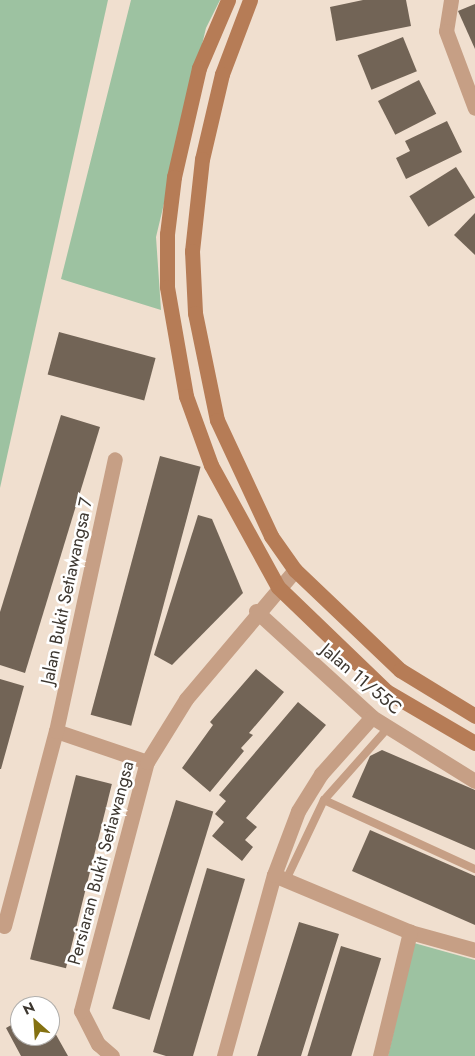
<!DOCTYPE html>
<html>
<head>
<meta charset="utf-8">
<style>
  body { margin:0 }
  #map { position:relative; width:475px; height:1056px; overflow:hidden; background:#f0dfcf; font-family:Jost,sans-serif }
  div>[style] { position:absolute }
  .green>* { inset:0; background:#9dc2a1 }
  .building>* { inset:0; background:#726456; transform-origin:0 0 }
  .lane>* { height:8px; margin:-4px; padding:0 4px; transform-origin:4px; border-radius:4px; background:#c69f85 }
  .street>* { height:15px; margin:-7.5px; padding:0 7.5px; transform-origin:7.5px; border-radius:7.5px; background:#c69f85 }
  .secondary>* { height:15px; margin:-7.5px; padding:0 7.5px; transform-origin:7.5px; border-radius:7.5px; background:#b67c56 }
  span { translate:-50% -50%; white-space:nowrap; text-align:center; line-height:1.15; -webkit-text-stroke:5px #fff; paint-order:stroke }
  .street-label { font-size:18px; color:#3d3730 }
  .north { position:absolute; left:10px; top:996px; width:50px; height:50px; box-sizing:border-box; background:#fff; border:1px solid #b1afac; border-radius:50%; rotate:334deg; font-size:14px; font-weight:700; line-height:20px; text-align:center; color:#3d3730 }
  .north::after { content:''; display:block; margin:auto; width:18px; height:22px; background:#847111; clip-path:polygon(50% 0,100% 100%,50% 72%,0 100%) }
</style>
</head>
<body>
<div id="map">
  <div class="green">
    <i style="clip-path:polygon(0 0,108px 0,0 488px)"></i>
    <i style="clip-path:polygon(131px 0,220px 0,206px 28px,156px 237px,161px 310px,61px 279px)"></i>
    <i style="clip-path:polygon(414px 943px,475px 960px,475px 1056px,388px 1056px)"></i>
  </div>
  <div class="building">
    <i style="clip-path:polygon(363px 0,406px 0,411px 26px,336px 41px,330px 7px)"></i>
    <i style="clip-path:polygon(475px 4px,475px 49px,458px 11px)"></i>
    <i style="left:403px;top:37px;width:37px;height:49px;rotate:68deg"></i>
    <i style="left:419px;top:80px;width:38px;height:46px;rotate:63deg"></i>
    <i style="clip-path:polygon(447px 121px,462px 152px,406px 179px,396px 158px,410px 151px,405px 141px)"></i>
    <i style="left:456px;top:167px;width:36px;height:55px;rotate:58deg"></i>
    <i style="clip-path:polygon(475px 213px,475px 255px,454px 235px)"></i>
    <i style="left:59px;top:332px;width:100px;height:44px;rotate:15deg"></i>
    <i style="clip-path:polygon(61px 415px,100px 427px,25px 673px,0 665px,0 612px)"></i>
    <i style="left:160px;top:456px;width:42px;height:268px;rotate:15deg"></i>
    <i style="clip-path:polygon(198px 515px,212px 519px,243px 593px,172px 665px,154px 655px)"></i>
    <i style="clip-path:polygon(256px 669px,284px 692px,249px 733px,253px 735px,241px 748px,244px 751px,210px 792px,182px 768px,213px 725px,210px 722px)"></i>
    <i style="clip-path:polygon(0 679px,24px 686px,1px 769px,0 769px)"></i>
    <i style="clip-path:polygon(298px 702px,326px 725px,246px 818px,257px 827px,245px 840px,253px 847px,242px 861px,212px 836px,224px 822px,215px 814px,226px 801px,219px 795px)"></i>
    <i style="clip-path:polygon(382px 750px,475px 790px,475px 850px,352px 797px,370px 756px)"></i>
    <i style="left:76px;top:775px;width:37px;height:190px;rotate:14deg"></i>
    <i style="left:176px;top:800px;width:39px;height:218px;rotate:17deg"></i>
    <i style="clip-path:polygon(370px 830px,475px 876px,475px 925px,352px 871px)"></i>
    <i style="clip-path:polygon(207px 868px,245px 879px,193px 1056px,166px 1056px,153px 1052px)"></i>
    <i style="clip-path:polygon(299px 922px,339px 934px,332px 956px,301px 1056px,257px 1056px)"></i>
    <i style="left:341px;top:946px;width:42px;height:115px;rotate:17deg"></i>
    <i style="clip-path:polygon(20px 1020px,20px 1036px,50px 1036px,50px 1024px,68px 1056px,21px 1056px,6px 1028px)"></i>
  </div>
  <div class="lane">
    <i style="left:324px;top:800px;width:166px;rotate:24.6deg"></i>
    <i style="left:285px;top:882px;width:91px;rotate:-64.6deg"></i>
    <i style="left:324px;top:800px;width:96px;rotate:-48.4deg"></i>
  </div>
  <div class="street">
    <i style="left:451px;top:0;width:31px;rotate:99deg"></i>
    <i style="left:446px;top:31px;width:82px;rotate:69.4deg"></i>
    <i style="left:256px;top:611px;width:157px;rotate:42.4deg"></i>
    <i style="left:372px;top:717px;width:121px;rotate:31.9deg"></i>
    <i style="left:56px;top:731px;width:96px;rotate:18.8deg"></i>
    <i style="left:274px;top:875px;width:147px;rotate:22.7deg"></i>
    <i style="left:410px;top:932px;width:67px;rotate:15.5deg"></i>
    <i style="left:4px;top:926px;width:202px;rotate:-75.1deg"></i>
    <i style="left:56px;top:731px;width:278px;rotate:-77.8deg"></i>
    <i style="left:112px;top:1056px;width:18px;rotate:-139deg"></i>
    <i style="left:98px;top:1044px;width:37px;rotate:-117deg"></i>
    <i style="left:81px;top:1011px;width:258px;rotate:-75.2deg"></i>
    <i style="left:147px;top:762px;width:74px;rotate:-58.2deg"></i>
    <i style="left:186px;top:699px;width:169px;rotate:-49.8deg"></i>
    <i style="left:224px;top:1056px;width:188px;rotate:-74.6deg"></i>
    <i style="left:274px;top:875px;width:68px;rotate:-69.4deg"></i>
    <i style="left:298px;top:811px;width:44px;rotate:-58.1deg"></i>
    <i style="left:321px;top:774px;width:76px;rotate:-48.2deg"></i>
    <i style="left:380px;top:1056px;width:128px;rotate:-76.4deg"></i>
  </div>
  <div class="secondary">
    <i style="left:228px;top:0;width:74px;rotate:113.1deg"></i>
    <i style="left:199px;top:68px;width:112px;rotate:102.9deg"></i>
    <i style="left:174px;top:177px;width:57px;rotate:97deg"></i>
    <i style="left:167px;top:234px;width:53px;rotate:90deg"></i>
    <i style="left:167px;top:287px;width:111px;rotate:80.1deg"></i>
    <i style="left:186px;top:396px;width:73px;rotate:70.1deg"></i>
    <i style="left:211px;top:465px;width:139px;rotate:61.2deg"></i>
    <i style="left:278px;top:587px;width:150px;rotate:43.9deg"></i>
    <i style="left:386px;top:691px;width:103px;rotate:30.3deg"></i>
    <i style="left:250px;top:0;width:79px;rotate:110.7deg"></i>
    <i style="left:222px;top:74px;width:87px;rotate:103.2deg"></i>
    <i style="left:202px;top:159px;width:93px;rotate:96.2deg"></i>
    <i style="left:192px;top:251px;width:62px;rotate:87.2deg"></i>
    <i style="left:195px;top:313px;width:109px;rotate:78.4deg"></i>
    <i style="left:217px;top:420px;width:128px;rotate:65deg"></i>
    <i style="left:271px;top:536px;width:42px;rotate:54.8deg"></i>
    <i style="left:295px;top:570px;width:145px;rotate:43.6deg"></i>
    <i style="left:400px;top:670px;width:88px;rotate:31.5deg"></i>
  </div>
  <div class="street-label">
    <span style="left:67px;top:591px;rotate:-78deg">Jalan Bukit Setiawangsa 7</span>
    <span style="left:361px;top:679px;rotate:40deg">Jalan 11/55C</span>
    <span style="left:101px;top:863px;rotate:-75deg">Persiaran Bukit Setiawangsa</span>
  </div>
  <div class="north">N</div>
</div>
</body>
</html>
